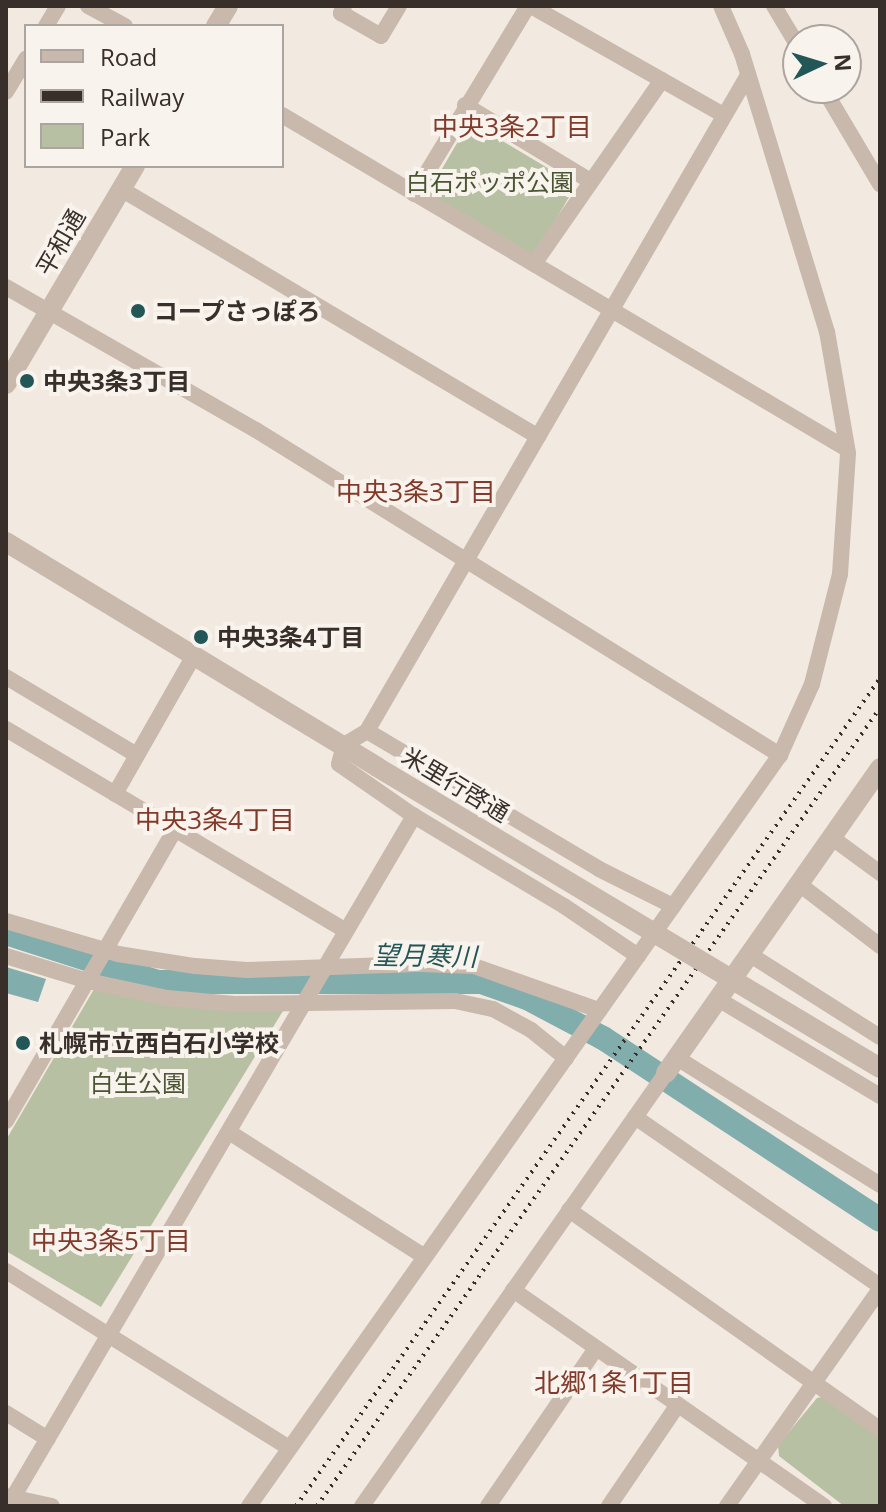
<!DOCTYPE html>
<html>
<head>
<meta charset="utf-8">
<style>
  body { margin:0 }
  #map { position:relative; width:886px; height:1512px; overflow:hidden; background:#f2e9e1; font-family:"Open Sans","Noto Sans JP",sans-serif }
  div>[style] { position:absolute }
  .green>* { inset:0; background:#b7c0a2 }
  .water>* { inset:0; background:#82adad }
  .river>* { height:24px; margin:-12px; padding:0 12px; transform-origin:12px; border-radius:12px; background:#82adad }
  .minor>* { height:16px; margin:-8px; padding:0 8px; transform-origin:8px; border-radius:8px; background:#c9b9ad }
  .tertiary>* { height:20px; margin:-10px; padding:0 10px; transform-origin:10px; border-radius:10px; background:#c9b9ad }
  .rail>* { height:4px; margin-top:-2px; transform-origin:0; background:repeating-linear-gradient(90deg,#382f2b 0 2px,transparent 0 8px) }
  .tertiary-bridge>* { height:20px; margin:-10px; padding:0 10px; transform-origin:10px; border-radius:10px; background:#c9b9ad }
  .dots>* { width:22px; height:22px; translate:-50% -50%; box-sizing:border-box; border:4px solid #f9f3ed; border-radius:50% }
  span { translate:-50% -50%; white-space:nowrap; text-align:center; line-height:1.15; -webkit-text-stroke:8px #f9f3ed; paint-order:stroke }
  .park-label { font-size:24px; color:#4a5531 }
  .street-label { font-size:24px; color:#382f2b }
  .poi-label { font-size:24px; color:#382f2b; font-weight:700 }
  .left { translate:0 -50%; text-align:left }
  .neighbourhood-label { font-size:26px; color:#823b2a }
  .water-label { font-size:26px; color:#235757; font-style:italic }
  .frame { position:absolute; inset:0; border:8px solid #382f2b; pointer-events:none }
  .legend { position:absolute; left:24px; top:24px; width:260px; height:144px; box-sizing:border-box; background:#f9f3ed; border:2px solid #aca59f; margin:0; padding:10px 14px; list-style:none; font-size:24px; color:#382f2b }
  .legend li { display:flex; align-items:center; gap:16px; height:40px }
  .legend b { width:40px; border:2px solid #aca59f }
  .north { position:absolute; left:782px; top:24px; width:80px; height:80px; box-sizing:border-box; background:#f9f3ed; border:2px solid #aca59f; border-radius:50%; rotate:86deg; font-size:22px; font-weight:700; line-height:32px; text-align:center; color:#382f2b }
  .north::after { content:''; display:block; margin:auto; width:28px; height:36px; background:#235757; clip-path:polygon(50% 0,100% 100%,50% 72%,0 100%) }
</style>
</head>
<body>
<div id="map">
  <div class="green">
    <i style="clip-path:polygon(474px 124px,576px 185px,534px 257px,430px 196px,429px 191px,467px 126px)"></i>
    <i style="clip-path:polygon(97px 984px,286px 1006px,101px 1307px,6px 1251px,6px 1140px)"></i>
    <i style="clip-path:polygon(826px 1396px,880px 1436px,880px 1506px,844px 1506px,779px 1456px,778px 1445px,817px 1398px)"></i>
  </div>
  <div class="water">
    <i style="clip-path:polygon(6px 967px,46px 979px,38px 1002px,6px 993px)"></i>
  </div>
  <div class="river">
    <i style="left:6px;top:933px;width:160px;rotate:17.9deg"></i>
    <i style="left:158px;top:982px;width:323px"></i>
    <i style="left:481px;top:982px;width:49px;rotate:19.2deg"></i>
    <i style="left:527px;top:998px;width:86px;rotate:27.8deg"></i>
    <i style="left:603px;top:1038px;width:331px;rotate:33.3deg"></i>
  </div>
  <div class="minor">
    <i style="left:88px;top:6px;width:42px;rotate:28.4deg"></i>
    <i style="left:344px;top:6px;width:8px;rotate:113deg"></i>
    <i style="left:341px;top:13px;width:46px;rotate:29.9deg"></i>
    <i style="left:381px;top:36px;width:35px;rotate:-59deg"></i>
    <i style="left:531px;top:6px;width:219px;rotate:29.5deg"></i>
    <i style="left:774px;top:6px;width:47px;rotate:59deg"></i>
    <i style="left:46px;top:26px;width:23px;rotate:-59deg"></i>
    <i style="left:823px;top:88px;width:112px;rotate:59.3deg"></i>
    <i style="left:6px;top:92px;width:39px;rotate:-59deg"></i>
    <i style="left:465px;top:105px;width:145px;rotate:31.2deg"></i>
    <i style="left:282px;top:115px;width:656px;rotate:30.59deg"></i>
    <i style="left:121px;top:189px;width:485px;rotate:30.7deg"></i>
    <i style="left:414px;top:194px;width:220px;rotate:-58.8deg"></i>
    <i style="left:534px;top:264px;width:224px;rotate:-55.2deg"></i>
    <i style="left:6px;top:287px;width:288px;rotate:29.8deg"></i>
    <i style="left:256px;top:430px;width:617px;rotate:31.81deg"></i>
    <i style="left:6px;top:677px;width:152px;rotate:30.8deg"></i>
    <i style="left:6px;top:729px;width:395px;rotate:30.7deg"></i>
    <i style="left:367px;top:731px;width:270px;rotate:30.7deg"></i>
    <i style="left:599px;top:869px;width:83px;rotate:26.6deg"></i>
    <i style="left:115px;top:794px;width:161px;rotate:-60.3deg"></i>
    <i style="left:831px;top:837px;width:61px;rotate:36.3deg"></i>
    <i style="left:799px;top:884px;width:102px;rotate:37.4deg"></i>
    <i style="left:6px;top:921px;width:117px;rotate:16.4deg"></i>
    <i style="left:118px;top:954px;width:78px;rotate:8.9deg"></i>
    <i style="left:195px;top:966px;width:52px;rotate:4.4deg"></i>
    <i style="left:247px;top:970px;width:176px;rotate:-2deg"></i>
    <i style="left:423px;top:964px;width:51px;rotate:2.2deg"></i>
    <i style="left:474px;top:966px;width:133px;rotate:19.4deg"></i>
    <i style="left:749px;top:954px;width:155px;rotate:32.4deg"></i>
    <i style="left:6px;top:956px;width:86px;rotate:17deg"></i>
    <i style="left:88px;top:981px;width:81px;rotate:12.1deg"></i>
    <i style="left:167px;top:998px;width:68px;rotate:5deg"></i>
    <i style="left:235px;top:1004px;width:220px;rotate:-0.8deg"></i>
    <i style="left:455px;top:1001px;width:39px;rotate:12deg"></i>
    <i style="left:493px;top:1009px;width:43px;rotate:28.9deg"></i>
    <i style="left:531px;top:1030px;width:45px;rotate:38.7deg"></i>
    <i style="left:638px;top:956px;width:89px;rotate:-146deg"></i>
    <i style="left:564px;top:906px;width:175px;rotate:-149deg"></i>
    <i style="left:414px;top:816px;width:91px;rotate:-145.3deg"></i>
    <i style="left:339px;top:764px;width:20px;rotate:-75deg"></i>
    <i style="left:344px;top:745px;width:27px;rotate:-31deg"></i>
    <i style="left:367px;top:731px;width:759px;rotate:-59.85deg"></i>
    <i style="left:718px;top:999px;width:189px;rotate:30.9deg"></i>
    <i style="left:677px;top:1058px;width:239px;rotate:32deg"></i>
    <i style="left:635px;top:1117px;width:298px;rotate:34.6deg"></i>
    <i style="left:6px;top:1121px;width:337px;rotate:-59.9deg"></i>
    <i style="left:229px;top:1132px;width:232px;rotate:32.5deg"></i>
    <i style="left:569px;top:1210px;width:380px;rotate:35.2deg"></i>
    <i style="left:6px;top:1271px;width:334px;rotate:32deg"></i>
    <i style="left:513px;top:1290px;width:379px;rotate:34.8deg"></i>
    <i style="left:6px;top:1413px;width:49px;rotate:31.8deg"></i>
    <i style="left:6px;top:1496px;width:47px;rotate:12.3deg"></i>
    <i style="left:8px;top:1506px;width:801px;rotate:-59.53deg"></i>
    <i style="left:249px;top:1506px;width:920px;rotate:-54.74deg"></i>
    <i style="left:780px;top:755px;width:78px;rotate:-65.7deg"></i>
    <i style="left:812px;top:684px;width:114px;rotate:-75.7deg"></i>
    <i style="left:840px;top:574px;width:121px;rotate:-86.2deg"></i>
    <i style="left:848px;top:453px;width:123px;rotate:-99.8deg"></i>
    <i style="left:827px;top:332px;width:291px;rotate:-107deg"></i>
    <i style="left:742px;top:54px;width:52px;rotate:-113.6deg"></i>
    <i style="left:362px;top:1506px;width:529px;rotate:-54.93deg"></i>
    <i style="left:488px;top:1506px;width:191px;rotate:-55.6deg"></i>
    <i style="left:609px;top:1506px;width:121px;rotate:-55.8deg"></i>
    <i style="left:727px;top:1506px;width:266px;rotate:-54.8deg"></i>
  </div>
  <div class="tertiary">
    <i style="left:216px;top:26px;width:23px;rotate:-59deg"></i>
    <i style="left:6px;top:384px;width:253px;rotate:-59.4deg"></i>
    <i style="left:6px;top:542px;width:434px;rotate:31.2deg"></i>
    <i style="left:666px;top:1073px;width:373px;rotate:-54.9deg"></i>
  </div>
  <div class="rail">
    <i style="left:296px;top:1506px;width:1013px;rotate:-54.8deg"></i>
    <i style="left:317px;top:1506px;width:977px;rotate:-54.8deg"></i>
  </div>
  <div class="tertiary-bridge">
    <i style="left:377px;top:767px;width:586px;rotate:30.9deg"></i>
  </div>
  <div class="dots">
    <i style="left:138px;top:311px;background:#235757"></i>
    <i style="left:27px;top:381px;background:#235757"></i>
    <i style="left:201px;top:637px;background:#235757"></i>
    <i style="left:23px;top:1043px;background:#235757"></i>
  </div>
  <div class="park-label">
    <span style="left:490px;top:182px">白石ポッポ公園</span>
    <span style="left:138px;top:1083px">白生公園</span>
  </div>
  <div class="street-label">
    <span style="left:60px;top:242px;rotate:-60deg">平和通</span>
    <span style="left:456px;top:784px;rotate:31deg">米里行啓通</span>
  </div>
  <div class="poi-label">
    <span class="left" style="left:154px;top:311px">コープさっぽろ</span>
    <span class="left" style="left:43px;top:381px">中央3条3丁目</span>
    <span class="left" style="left:217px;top:637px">中央3条4丁目</span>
    <span class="left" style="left:39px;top:1043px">札幌市立西白石小学校</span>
  </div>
  <div class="neighbourhood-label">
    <span style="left:512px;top:127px">中央3条2丁目</span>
    <span style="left:416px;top:492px">中央3条3丁目</span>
    <span style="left:215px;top:820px">中央3条4丁目</span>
    <span style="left:111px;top:1241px">中央3条5丁目</span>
    <span style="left:614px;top:1383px">北郷1条1丁目</span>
  </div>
  <div class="water-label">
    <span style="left:425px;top:956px;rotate:1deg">望月寒川</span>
  </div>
  <div class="frame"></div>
  <ul class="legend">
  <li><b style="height:10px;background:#c9b9ad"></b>Road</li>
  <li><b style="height:10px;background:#382f2b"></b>Railway</li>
  <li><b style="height:22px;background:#b7c0a2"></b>Park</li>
  </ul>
  <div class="north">N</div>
</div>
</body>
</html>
